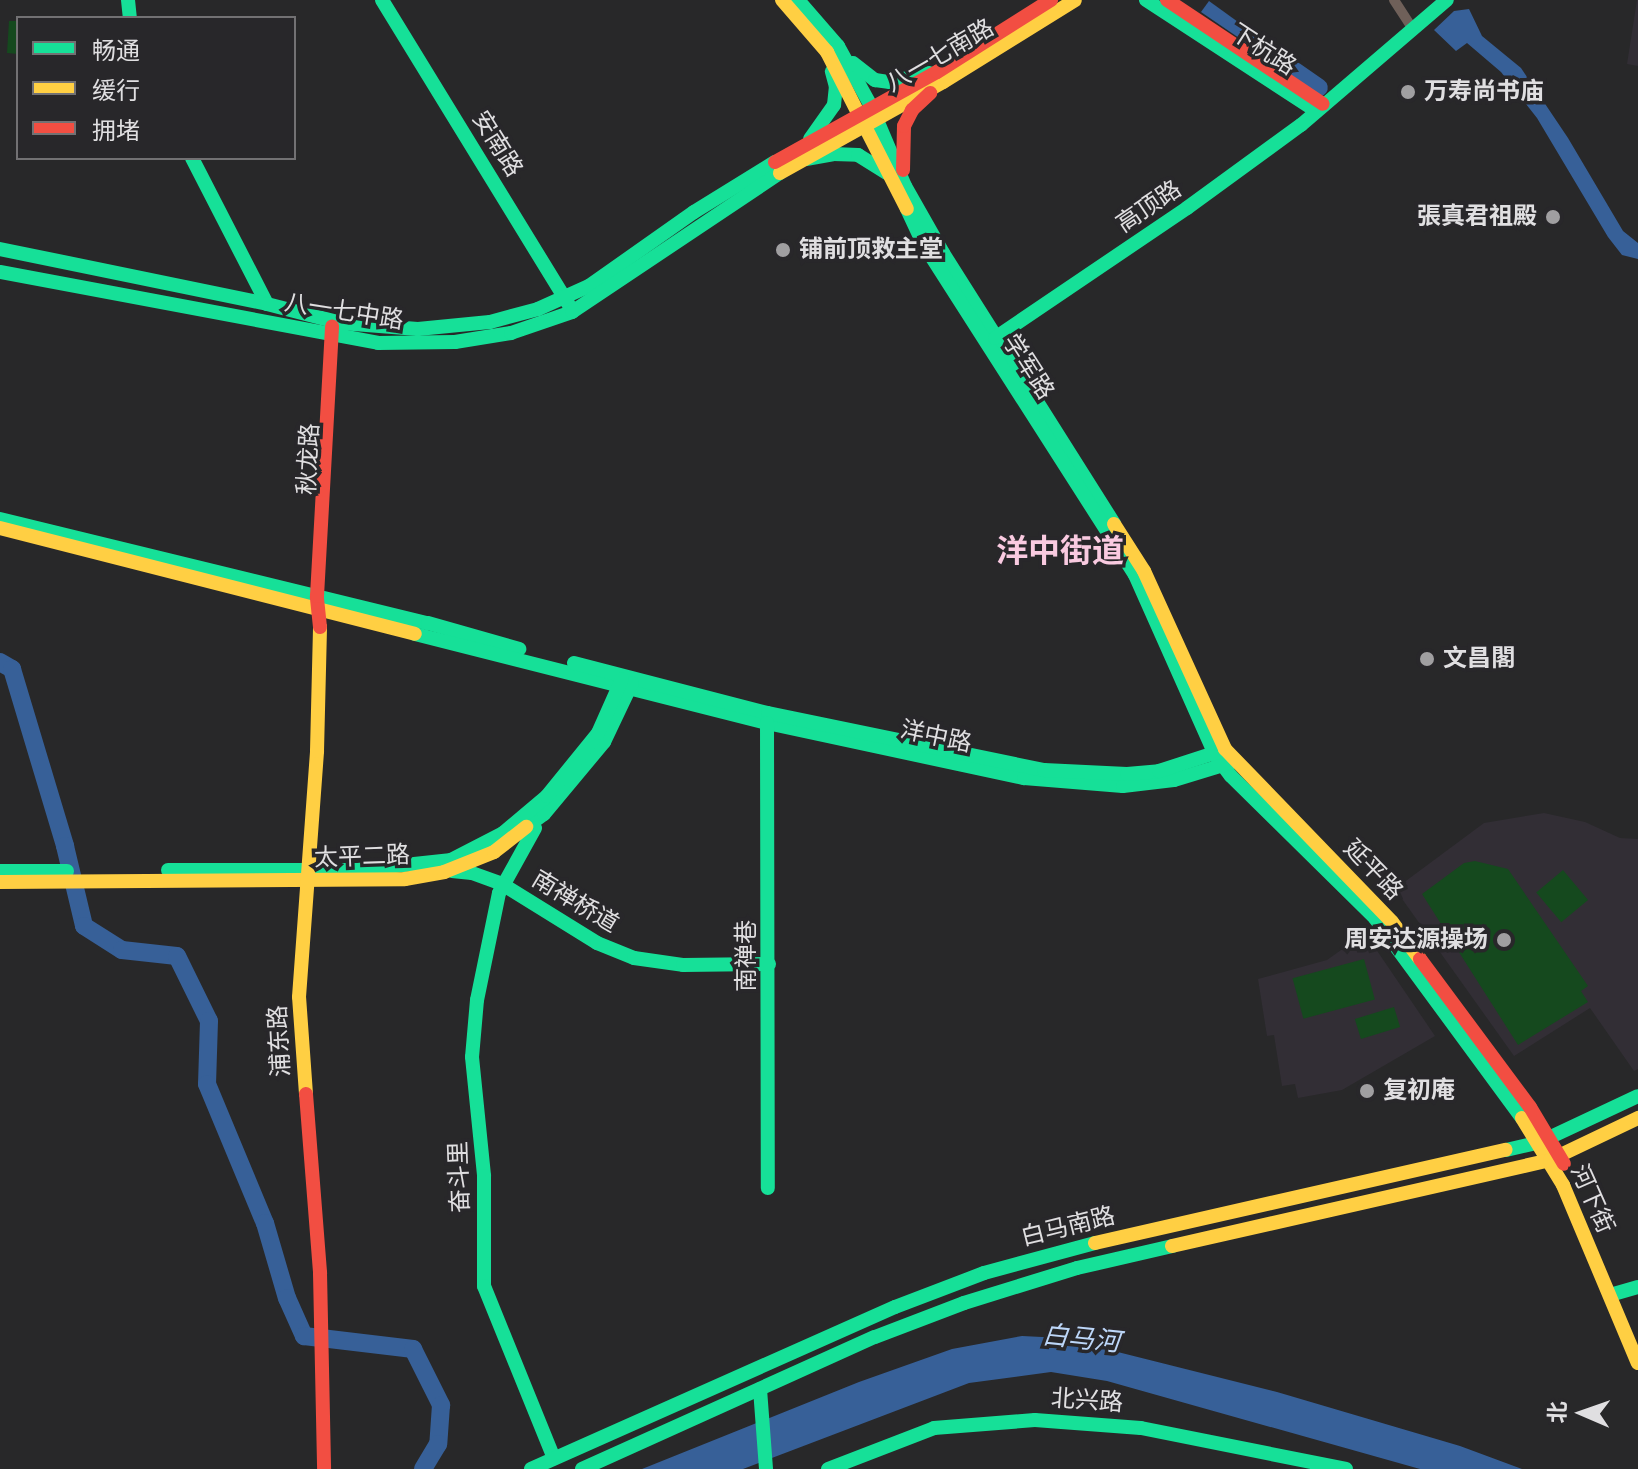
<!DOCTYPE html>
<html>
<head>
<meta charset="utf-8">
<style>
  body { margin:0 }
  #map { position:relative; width:1638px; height:1469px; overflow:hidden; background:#282829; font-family:Signika,"Noto Sans SC",sans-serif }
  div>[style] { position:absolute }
  .built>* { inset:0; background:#322e35 }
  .green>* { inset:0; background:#15491e; transform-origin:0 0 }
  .water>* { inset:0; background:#376098 }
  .river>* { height:18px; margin:-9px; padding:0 9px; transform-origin:9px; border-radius:9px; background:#376098 }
  .street>* { height:10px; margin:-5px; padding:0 5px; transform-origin:5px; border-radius:5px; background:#6f6059 }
  .fast>* { height:14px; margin:-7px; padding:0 7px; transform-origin:7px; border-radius:7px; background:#16e098 }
  .slow>* { height:14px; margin:-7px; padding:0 7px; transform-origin:7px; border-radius:7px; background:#ffcf43 }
  .jam>* { height:14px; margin:-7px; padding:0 7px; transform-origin:7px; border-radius:7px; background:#f24e42 }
  .dots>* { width:22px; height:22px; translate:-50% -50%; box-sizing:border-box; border:4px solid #28272a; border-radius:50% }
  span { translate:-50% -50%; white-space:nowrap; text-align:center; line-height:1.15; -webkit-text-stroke:7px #28272a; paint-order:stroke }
  .street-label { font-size:24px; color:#e0dfe1 }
  .poi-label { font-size:24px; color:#e0dfe1; font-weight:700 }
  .left { translate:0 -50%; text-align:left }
  .right { translate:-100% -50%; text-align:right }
  .water-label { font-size:26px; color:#bdd7f9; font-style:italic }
  .district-label { font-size:32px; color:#f9cae0; font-weight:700 }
  .legend { position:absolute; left:16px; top:16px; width:280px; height:144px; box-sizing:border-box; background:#28272a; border:2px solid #727173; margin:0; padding:10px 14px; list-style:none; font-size:24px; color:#e0dfe1 }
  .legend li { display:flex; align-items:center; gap:16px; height:40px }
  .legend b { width:40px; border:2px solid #727173 }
  .north { position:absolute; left:1542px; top:1373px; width:80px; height:80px; -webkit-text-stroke:6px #28272a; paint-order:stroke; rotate:272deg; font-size:22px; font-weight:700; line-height:32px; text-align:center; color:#e0dfe1 }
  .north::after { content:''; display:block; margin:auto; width:28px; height:36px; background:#e0dfe1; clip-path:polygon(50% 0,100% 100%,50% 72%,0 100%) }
</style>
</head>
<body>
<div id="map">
  <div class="built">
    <i style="clip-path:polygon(1637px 0,1638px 0,1638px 66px,1627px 64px)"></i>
    <i style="clip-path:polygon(1544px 813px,1585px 822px,1620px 838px,1638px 839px,1638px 1069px,1634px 1071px,1590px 1008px,1514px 1056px,1395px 889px,1484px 823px)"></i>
    <i style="clip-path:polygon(1365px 933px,1435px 1036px,1342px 1090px,1298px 1098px,1295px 1084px,1282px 1086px,1274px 1035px,1267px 1036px,1258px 979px,1327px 960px)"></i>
  </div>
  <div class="green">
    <i style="clip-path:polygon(9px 21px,18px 21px,18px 54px,7px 53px)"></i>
    <i style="clip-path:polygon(1475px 861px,1508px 869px,1588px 986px,1581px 991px,1588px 1002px,1518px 1045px,1422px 894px,1464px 863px)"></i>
    <i style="left:1563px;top:870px;width:39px;height:35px;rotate:50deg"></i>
    <i style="left:1364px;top:959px;width:42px;height:74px;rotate:75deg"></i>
    <i style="left:1394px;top:1007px;width:21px;height:41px;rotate:73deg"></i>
  </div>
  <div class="water">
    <i style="clip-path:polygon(1209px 1px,1317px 79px,1311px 87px,1201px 12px)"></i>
    <i style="clip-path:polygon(1469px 9px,1482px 36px,1521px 68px,1568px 138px,1623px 231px,1638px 243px,1638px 259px,1622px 255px,1608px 237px,1537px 118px,1501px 72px,1467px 43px,1456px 51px,1434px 30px,1454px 11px)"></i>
    <i style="clip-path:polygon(1022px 1336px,1062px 1338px,1277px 1392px,1460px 1446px,1522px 1469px,1420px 1469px,1107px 1381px,1051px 1372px,969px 1383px,743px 1469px,642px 1469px,859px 1382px,952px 1349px)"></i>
  </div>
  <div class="river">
    <i style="left:1295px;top:71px;width:29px;rotate:35deg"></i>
    <i style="left:0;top:662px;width:14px;rotate:30deg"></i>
    <i style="left:12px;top:669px;width:185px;rotate:73.3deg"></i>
    <i style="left:65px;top:846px;width:82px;rotate:76.6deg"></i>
    <i style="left:84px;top:926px;width:45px;rotate:32.3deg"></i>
    <i style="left:122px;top:950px;width:55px;rotate:6.2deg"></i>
    <i style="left:177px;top:956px;width:72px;rotate:63.8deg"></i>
    <i style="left:209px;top:1021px;width:63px;rotate:91.8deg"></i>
    <i style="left:207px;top:1084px;width:151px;rotate:67.4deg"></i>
    <i style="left:265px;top:1223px;width:78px;rotate:73.7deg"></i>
    <i style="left:287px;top:1298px;width:42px;rotate:65.9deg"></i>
    <i style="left:304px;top:1336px;width:110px;rotate:6.8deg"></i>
    <i style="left:413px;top:1349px;width:63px;rotate:63.4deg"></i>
    <i style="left:441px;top:1405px;width:39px;rotate:94deg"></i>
    <i style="left:438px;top:1444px;width:29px;rotate:121deg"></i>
  </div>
  <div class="street">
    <i style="left:1394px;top:0;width:35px;rotate:57deg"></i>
  </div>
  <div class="fast">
    <i style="left:128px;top:0;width:18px;rotate:84deg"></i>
    <i style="left:382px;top:0;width:360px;rotate:58.5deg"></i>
    <i style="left:798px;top:0;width:61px;rotate:49deg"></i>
    <i style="left:838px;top:46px;width:68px;rotate:61.2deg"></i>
    <i style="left:871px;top:106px;width:87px;rotate:67deg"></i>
    <i style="left:905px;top:186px;width:77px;rotate:60.4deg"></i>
    <i style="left:943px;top:253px;width:320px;rotate:57.7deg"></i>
    <i style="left:1146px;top:0;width:203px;rotate:33.1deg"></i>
    <i style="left:853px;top:63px;width:28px;rotate:38deg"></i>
    <i style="left:875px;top:80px;width:15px;rotate:8deg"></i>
    <i style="left:890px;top:82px;width:40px;rotate:-13deg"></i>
    <i style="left:810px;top:139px;width:42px;rotate:-54.8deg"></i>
    <i style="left:834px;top:105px;width:18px;rotate:-84deg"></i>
    <i style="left:836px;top:87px;width:16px;rotate:-105deg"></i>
    <i style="left:192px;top:158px;width:164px;rotate:62.8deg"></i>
    <i style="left:806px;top:159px;width:27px;rotate:-10deg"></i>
    <i style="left:833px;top:154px;width:25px;rotate:2deg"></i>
    <i style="left:858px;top:155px;width:34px;rotate:32deg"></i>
    <i style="left:907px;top:209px;width:40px;rotate:65deg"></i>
    <i style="left:924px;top:245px;width:392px;rotate:57.4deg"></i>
    <i style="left:1135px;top:575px;width:197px;rotate:66deg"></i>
    <i style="left:1215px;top:755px;width:26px;rotate:53deg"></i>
    <i style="left:1231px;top:776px;width:202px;rotate:44.6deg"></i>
    <i style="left:1375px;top:918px;width:248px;rotate:53.7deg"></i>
    <i style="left:0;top:249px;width:273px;rotate:11.6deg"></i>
    <i style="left:267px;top:304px;width:76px;rotate:14.4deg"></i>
    <i style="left:341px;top:323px;width:77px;rotate:4.5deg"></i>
    <i style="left:418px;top:329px;width:72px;rotate:-5.6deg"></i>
    <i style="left:490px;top:322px;width:50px;rotate:-15.2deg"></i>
    <i style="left:538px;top:309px;width:56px;rotate:-24.3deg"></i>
    <i style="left:589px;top:286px;width:128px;rotate:-35.2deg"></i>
    <i style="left:694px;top:212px;width:95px;rotate:-31.7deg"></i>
    <i style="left:0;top:272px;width:385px;rotate:10.6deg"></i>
    <i style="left:378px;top:343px;width:77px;rotate:-0.7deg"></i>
    <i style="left:455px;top:342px;width:57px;rotate:-9.1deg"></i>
    <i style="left:511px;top:333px;width:65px;rotate:-19deg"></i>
    <i style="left:572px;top:312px;width:250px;rotate:-33.8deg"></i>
    <i style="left:995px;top:338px;width:232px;rotate:-34.1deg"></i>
    <i style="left:1187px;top:208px;width:141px;rotate:-36.1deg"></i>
    <i style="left:1301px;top:125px;width:192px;rotate:-40.6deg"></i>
    <i style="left:0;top:519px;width:440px;rotate:13.7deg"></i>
    <i style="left:428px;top:623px;width:95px;rotate:15.9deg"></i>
    <i style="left:415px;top:634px;width:363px;rotate:14.2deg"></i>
    <i style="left:767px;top:723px;width:263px;rotate:12.1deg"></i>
    <i style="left:1024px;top:778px;width:99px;rotate:4.6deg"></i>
    <i style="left:1123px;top:786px;width:51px;rotate:-6.7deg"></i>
    <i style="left:1174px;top:780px;width:59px;rotate:-16.9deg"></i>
    <i style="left:574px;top:663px;width:200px;rotate:14.5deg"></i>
    <i style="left:768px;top:713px;width:282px;rotate:11.7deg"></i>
    <i style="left:1044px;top:770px;width:83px;rotate:2.8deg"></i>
    <i style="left:1127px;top:774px;width:32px;rotate:-5deg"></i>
    <i style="left:1159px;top:771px;width:65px;rotate:-17.9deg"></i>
    <i style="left:767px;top:723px;width:465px;rotate:89.9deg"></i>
    <i style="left:526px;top:827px;width:22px;rotate:-36deg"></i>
    <i style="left:544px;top:814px;width:94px;rotate:-50.2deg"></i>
    <i style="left:604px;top:742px;width:65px;rotate:-64.6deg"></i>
    <i style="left:535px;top:828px;width:74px;rotate:119deg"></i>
    <i style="left:499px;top:893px;width:109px;rotate:101.6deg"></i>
    <i style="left:477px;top:1000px;width:57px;rotate:95deg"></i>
    <i style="left:472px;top:1057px;width:120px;rotate:84.2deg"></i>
    <i style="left:484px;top:1176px;width:110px;rotate:90deg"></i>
    <i style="left:484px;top:1286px;width:186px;rotate:67.9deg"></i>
    <i style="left:168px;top:870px;width:190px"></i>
    <i style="left:358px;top:870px;width:94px;rotate:-6.1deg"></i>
    <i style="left:451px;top:860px;width:59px;rotate:-27.4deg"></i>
    <i style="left:503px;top:833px;width:57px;rotate:-40.1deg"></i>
    <i style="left:547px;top:796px;width:81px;rotate:-51deg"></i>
    <i style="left:598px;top:733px;width:59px;rotate:-66deg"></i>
    <i style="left:0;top:871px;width:67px"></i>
    <i style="left:452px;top:871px;width:20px;rotate:6deg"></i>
    <i style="left:472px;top:873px;width:32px;rotate:20deg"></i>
    <i style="left:502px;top:884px;width:112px;rotate:31.8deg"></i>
    <i style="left:597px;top:943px;width:40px;rotate:22deg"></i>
    <i style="left:634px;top:958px;width:49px;rotate:8.1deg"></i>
    <i style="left:683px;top:965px;width:86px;rotate:-0.7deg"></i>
    <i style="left:1506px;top:1150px;width:35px;rotate:-13deg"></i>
    <i style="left:1540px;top:1142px;width:108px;rotate:-25.1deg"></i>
    <i style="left:1610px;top:1295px;width:29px;rotate:-16deg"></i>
    <i style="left:760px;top:1389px;width:80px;rotate:85.7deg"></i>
    <i style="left:531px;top:1469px;width:398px;rotate:-24deg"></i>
    <i style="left:895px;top:1307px;width:95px;rotate:-20.9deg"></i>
    <i style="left:984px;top:1273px;width:115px;rotate:-15.1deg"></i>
    <i style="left:582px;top:1469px;width:321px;rotate:-24.3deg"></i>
    <i style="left:875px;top:1337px;width:95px;rotate:-20.9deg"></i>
    <i style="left:964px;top:1303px;width:118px;rotate:-17.2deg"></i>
    <i style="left:1077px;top:1268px;width:98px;rotate:-13deg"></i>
    <i style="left:828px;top:1469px;width:114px;rotate:-21.1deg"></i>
    <i style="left:934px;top:1428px;width:101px;rotate:-4.5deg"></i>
    <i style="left:1035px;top:1420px;width:106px;rotate:4.3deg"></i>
    <i style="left:1141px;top:1428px;width:209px;rotate:11.3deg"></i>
  </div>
  <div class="slow">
    <i style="left:782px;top:0;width:69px;rotate:49.1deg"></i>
    <i style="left:827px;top:52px;width:176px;rotate:63deg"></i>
    <i style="left:780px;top:173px;width:187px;rotate:-29.2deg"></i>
    <i style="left:943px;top:82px;width:155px;rotate:-31.8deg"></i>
    <i style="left:1114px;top:524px;width:56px;rotate:57.4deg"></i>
    <i style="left:1144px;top:571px;width:196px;rotate:65.5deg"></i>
    <i style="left:1225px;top:749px;width:240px;rotate:46deg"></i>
    <i style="left:1392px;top:922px;width:46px;rotate:52.9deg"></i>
    <i style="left:0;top:528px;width:428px;rotate:14.3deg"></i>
    <i style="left:0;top:882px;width:405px;rotate:-0.4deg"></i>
    <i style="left:405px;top:879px;width:40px;rotate:-10deg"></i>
    <i style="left:444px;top:872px;width:54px;rotate:-21.8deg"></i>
    <i style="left:494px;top:852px;width:41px;rotate:-38deg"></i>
    <i style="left:306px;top:1094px;width:97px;rotate:-94.1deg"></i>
    <i style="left:299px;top:997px;width:247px;rotate:-85.8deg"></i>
    <i style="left:317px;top:751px;width:124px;rotate:-88.6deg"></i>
    <i style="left:1522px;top:1118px;width:79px;rotate:58.5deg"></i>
    <i style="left:1563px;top:1185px;width:193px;rotate:67.2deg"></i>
    <i style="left:1095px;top:1243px;width:421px;rotate:-12.8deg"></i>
    <i style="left:1172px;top:1246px;width:388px;rotate:-12.8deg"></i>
    <i style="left:1550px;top:1160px;width:98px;rotate:-25.5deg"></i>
  </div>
  <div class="jam">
    <i style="left:1167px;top:0;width:187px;rotate:33.7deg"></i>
    <i style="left:775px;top:162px;width:185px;rotate:-29.1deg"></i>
    <i style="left:937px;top:72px;width:135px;rotate:-32.3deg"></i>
    <i style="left:903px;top:170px;width:44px;rotate:-88.7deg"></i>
    <i style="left:904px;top:126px;width:18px;rotate:-63deg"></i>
    <i style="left:912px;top:110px;width:25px;rotate:-43deg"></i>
    <i style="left:320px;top:627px;width:31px;rotate:-96deg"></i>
    <i style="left:317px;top:596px;width:270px;rotate:-86.8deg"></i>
    <i style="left:1420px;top:959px;width:184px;rotate:53.4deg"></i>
    <i style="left:1530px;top:1107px;width:66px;rotate:59.2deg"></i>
    <i style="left:306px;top:1094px;width:180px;rotate:85.5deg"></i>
    <i style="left:320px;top:1273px;width:196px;rotate:88.8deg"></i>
  </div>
  <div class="dots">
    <i style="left:1408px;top:92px;background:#a09fa1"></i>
    <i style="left:1553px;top:217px;background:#a09fa1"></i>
    <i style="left:783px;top:250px;background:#a09fa1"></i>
    <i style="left:1427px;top:659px;background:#a09fa1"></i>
    <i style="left:1504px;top:940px;background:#a09fa1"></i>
    <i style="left:1367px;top:1091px;background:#a09fa1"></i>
  </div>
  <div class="street-label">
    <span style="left:1263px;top:50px;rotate:33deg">下杭路</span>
    <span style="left:940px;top:56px;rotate:-30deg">八一七南路</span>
    <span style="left:497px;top:144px;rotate:58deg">安南路</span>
    <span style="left:1149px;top:207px;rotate:-34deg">高顶路</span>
    <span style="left:344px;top:312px;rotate:9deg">八一七中路</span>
    <span style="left:1028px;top:367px;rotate:57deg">学军路</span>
    <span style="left:309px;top:459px;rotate:-87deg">秋龙路</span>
    <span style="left:936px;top:737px;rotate:12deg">洋中路</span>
    <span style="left:362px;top:857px;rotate:-2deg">太平二路</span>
    <span style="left:1373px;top:870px;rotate:46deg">延平路</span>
    <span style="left:575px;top:902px;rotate:31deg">南禅桥道</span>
    <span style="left:747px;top:956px;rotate:-90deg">南禅巷</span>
    <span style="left:280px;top:1041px;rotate:-93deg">浦东路</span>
    <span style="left:460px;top:1177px;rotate:-92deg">奋斗里</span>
    <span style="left:1592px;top:1199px;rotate:66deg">河下街</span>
    <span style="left:1068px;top:1227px;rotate:-14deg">白马南路</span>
    <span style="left:1087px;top:1401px;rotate:4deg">北兴路</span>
  </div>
  <div class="poi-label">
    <span class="left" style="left:1424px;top:92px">万寿尚书庙</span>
    <span class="right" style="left:1537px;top:217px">張真君祖殿</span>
    <span class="left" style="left:799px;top:250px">铺前顶救主堂</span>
    <span class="left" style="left:1443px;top:659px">文昌閣</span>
    <span class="right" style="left:1488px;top:940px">周安达源操场</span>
    <span class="left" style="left:1383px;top:1091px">复初庵</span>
  </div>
  <div class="water-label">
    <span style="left:1081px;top:1340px;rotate:6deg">白马河</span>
  </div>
  <div class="district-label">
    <span style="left:1060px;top:552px">洋中街道</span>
  </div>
  <ul class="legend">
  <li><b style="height:10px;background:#16e098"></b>畅通</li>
  <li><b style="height:10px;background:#ffcf43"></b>缓行</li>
  <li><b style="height:10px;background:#f24e42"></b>拥堵</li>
  </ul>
  <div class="north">北</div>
</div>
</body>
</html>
